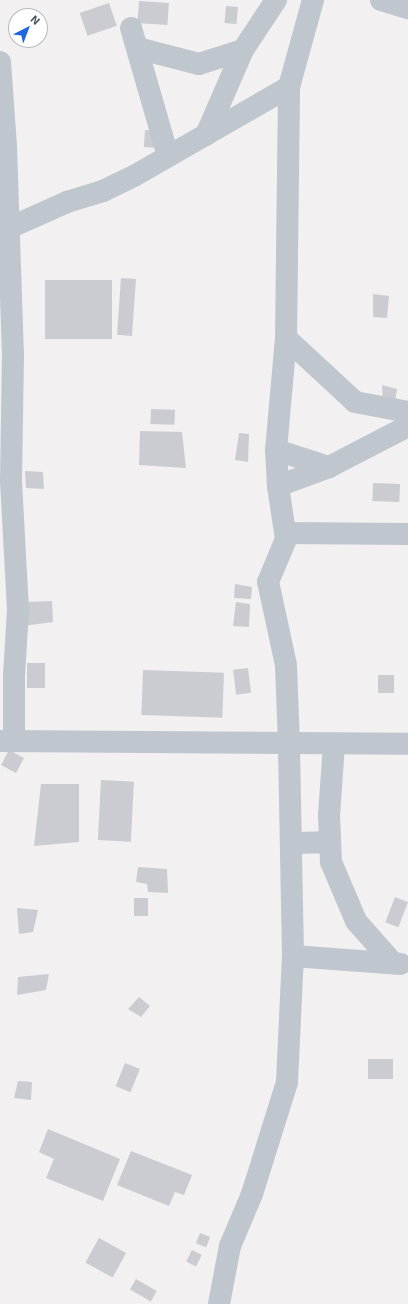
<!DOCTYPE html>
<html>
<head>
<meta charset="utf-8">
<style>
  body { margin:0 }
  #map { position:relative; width:408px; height:1304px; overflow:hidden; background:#f2f0f0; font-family:"Exo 2",sans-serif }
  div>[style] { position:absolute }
  .building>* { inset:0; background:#caccd2; transform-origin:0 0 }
  .minor>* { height:22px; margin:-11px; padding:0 11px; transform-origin:11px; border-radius:11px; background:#bfc6ce }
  span { translate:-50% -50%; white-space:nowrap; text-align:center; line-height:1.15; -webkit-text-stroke:3px #fff; paint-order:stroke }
  .north { position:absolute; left:8px; top:8px; width:40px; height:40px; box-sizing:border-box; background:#fff; border:1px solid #b6babe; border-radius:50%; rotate:42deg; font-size:11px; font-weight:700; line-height:16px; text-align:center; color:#49525d }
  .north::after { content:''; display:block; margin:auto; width:14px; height:18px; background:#2266db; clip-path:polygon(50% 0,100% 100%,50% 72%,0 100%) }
</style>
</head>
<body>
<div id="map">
  <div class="building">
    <i style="left:139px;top:1px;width:30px;height:22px;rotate:4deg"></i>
    <i style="left:109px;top:3px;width:24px;height:31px;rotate:71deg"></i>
    <i style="left:226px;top:6px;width:12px;height:17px;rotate:5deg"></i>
    <i style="left:145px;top:130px;width:14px;height:17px;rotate:4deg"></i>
    <i style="left:121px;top:278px;width:15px;height:57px;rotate:4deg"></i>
    <i style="left:112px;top:280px;width:59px;height:67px;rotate:90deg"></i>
    <i style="clip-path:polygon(373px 294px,389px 296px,387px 318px,373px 317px)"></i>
    <i style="clip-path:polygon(382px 385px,397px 389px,395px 402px,383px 402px)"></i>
    <i style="left:151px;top:409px;width:24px;height:15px;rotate:2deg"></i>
    <i style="clip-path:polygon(140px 431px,182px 432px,186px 468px,139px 465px)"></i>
    <i style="clip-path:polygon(239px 433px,249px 434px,248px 462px,235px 460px)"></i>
    <i style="clip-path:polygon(25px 471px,43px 472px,44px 489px,26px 488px)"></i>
    <i style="left:373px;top:483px;width:27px;height:18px;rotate:2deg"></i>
    <i style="clip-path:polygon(235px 584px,252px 587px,251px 599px,234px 598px)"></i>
    <i style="clip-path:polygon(52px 601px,53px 622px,23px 626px,23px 602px)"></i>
    <i style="clip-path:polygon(236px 602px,250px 604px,249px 627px,233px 626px)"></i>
    <i style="left:27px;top:663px;width:18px;height:25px"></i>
    <i style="left:248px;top:668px;width:25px;height:15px;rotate:83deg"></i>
    <i style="left:143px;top:670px;width:81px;height:45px;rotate:2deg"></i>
    <i style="left:378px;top:675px;width:16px;height:18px"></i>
    <i style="left:9px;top:750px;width:17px;height:17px;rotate:28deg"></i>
    <i style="left:101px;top:780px;width:33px;height:60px;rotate:3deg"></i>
    <i style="clip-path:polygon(41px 784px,79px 784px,79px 842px,34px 846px)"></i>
    <i style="clip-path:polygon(138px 867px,167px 869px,168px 893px,148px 892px,147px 884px,136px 882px)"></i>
    <i style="left:395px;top:897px;width:14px;height:27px;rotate:21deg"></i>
    <i style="left:134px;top:898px;width:14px;height:18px"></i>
    <i style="clip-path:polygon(17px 908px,38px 910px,33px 932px,19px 934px)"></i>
    <i style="clip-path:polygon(49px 974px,46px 990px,17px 995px,18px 977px)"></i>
    <i style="clip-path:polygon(139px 997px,150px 1006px,141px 1017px,128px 1009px)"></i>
    <i style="left:368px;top:1059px;width:25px;height:20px"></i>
    <i style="left:125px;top:1063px;width:16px;height:25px;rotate:22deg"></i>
    <i style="clip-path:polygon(18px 1081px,32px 1082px,31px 1100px,14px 1098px)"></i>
    <i style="clip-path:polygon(48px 1129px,120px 1159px,103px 1201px,46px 1178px,54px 1159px,39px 1152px)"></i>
    <i style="clip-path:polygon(131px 1151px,192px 1175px,184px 1195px,175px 1192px,169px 1206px,117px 1185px)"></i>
    <i style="left:200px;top:1233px;width:11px;height:11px;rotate:22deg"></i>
    <i style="left:99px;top:1238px;width:31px;height:28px;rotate:29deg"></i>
    <i style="left:192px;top:1250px;width:11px;height:13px;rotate:27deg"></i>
    <i style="left:136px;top:1279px;width:24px;height:12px;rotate:30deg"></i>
  </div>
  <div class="minor">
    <i style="left:381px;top:0;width:28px;rotate:17deg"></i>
    <i style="left:131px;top:28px;width:133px;rotate:73.9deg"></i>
    <i style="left:137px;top:48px;width:64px;rotate:14.5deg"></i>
    <i style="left:199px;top:64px;width:46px;rotate:-17.7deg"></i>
    <i style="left:243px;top:50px;width:60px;rotate:-56.6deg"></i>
    <i style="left:0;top:62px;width:84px;rotate:85.9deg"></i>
    <i style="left:6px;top:146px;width:208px;rotate:88.1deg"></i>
    <i style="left:13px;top:354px;width:127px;rotate:90.9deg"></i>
    <i style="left:11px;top:481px;width:129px;rotate:86.9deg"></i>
    <i style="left:18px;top:610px;width:66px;rotate:93.5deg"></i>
    <i style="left:14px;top:676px;width:65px;rotate:90deg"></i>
    <i style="left:206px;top:135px;width:93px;rotate:-66.5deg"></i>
    <i style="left:0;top:227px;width:9px;rotate:6deg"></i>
    <i style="left:9px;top:228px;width:64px;rotate:-24.1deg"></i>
    <i style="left:67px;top:202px;width:38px;rotate:-17deg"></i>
    <i style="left:103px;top:191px;width:34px;rotate:-26deg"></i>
    <i style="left:134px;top:176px;width:179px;rotate:-29.9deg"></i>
    <i style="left:286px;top:338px;width:94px;rotate:42.8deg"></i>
    <i style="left:355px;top:402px;width:54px;rotate:10.7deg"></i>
    <i style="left:276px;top:450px;width:56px;rotate:17.8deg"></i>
    <i style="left:278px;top:486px;width:54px;rotate:-20.4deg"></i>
    <i style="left:329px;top:467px;width:89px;rotate:-27.4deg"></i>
    <i style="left:286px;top:533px;width:122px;rotate:0.5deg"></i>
    <i style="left:0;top:741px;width:408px;rotate:0.4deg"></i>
    <i style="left:334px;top:744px;width:71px;rotate:94deg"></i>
    <i style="left:329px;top:815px;width:47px;rotate:87.6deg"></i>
    <i style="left:331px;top:862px;width:64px;rotate:67deg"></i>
    <i style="left:356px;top:921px;width:56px;rotate:48.6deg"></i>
    <i style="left:291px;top:843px;width:39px;rotate:-1deg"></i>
    <i style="left:293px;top:956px;width:108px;rotate:4.2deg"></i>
    <i style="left:219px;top:1304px;width:59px;rotate:-79.3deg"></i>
    <i style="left:230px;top:1246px;width:56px;rotate:-67.1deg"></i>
    <i style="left:252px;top:1194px;width:117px;rotate:-72.6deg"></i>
    <i style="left:287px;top:1082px;width:126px;rotate:-87.3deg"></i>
    <i style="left:293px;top:956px;width:212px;rotate:-91.1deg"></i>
    <i style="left:289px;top:744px;width:79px;rotate:-92.2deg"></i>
    <i style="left:286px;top:665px;width:85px;rotate:-102.2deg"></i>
    <i style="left:268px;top:582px;width:47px;rotate:-67.3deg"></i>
    <i style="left:286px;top:539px;width:54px;rotate:-98.6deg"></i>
    <i style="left:278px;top:486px;width:36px;rotate:-93deg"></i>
    <i style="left:276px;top:450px;width:112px;rotate:-84.9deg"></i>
    <i style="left:286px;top:338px;width:251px;rotate:-89.3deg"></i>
    <i style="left:289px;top:87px;width:90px;rotate:-74.6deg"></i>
  </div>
  <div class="north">N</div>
</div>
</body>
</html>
